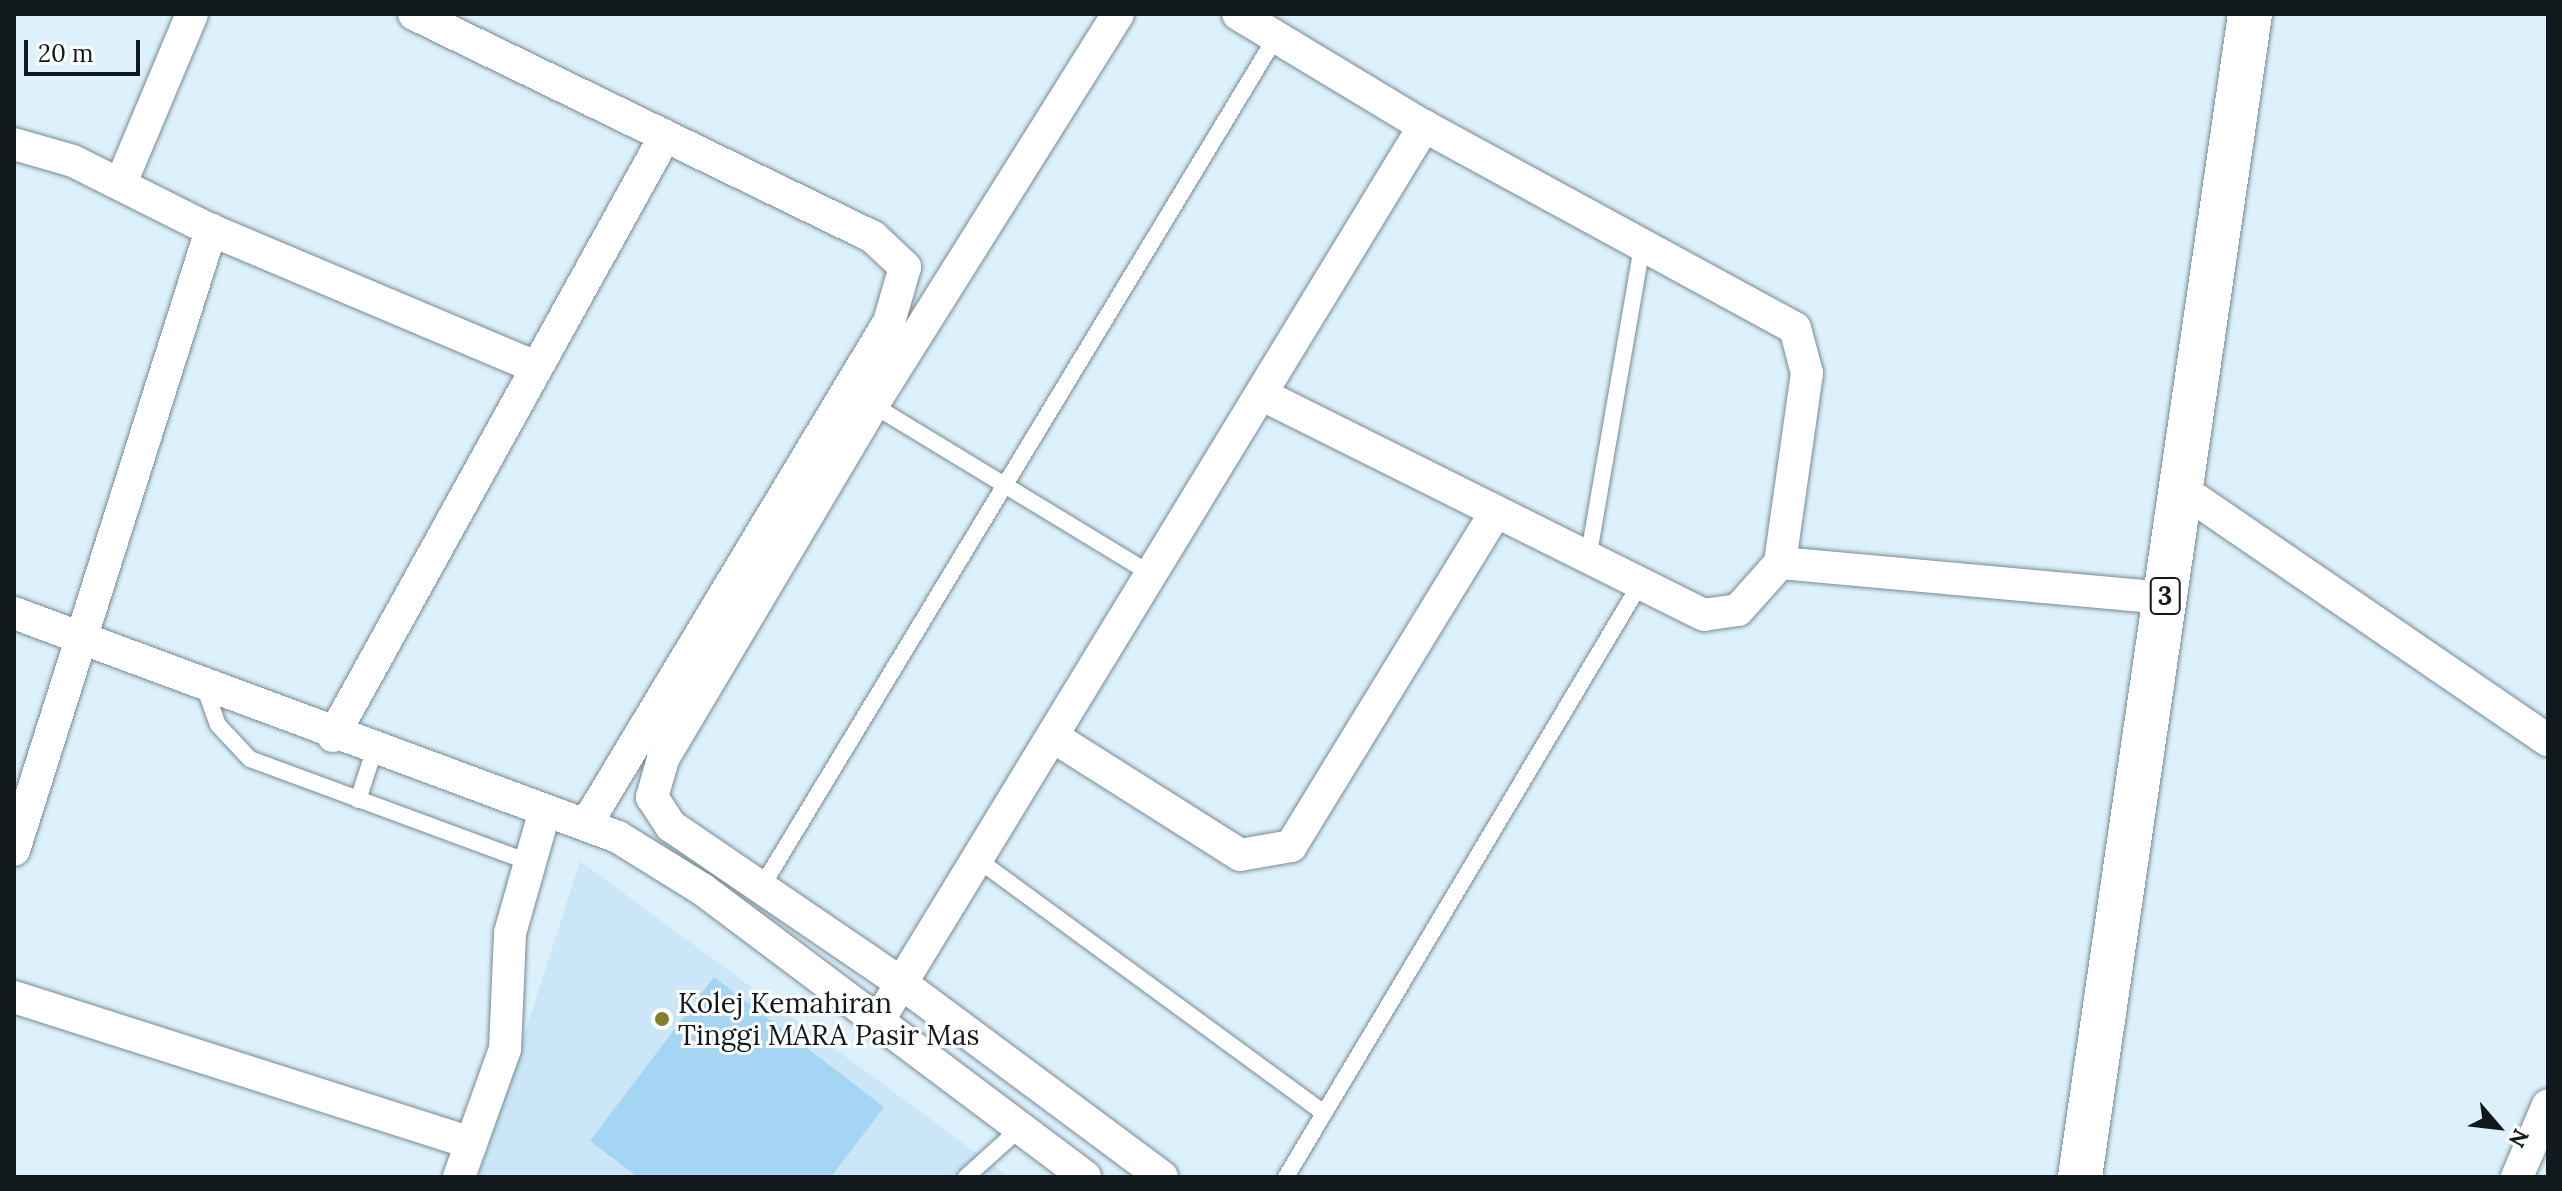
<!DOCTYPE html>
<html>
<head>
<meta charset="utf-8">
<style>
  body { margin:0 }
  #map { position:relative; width:2562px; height:1191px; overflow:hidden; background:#dcf1fc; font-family:Lora,serif }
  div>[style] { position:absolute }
  .built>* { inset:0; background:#cbe7f7 }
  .green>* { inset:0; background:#a4d5f2 }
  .roads { filter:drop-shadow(0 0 2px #778a95) drop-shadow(0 0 2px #778a95) }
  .lane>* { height:16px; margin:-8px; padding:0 8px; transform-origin:8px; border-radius:8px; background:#fff }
  .street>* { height:32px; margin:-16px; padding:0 16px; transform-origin:16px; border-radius:16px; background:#fff }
  .highway>* { height:44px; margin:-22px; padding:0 22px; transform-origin:22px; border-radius:22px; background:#fff }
  .dots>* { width:22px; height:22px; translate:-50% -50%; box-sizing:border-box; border:4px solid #fff; border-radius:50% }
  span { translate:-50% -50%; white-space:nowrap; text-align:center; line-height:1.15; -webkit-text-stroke:6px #fff; paint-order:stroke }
  .shield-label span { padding:2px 6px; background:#fff; border:2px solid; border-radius:6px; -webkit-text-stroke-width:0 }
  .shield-label { font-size:26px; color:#12191d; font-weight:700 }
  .poi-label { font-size:28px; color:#12191d }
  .left { translate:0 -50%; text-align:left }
  .frame { position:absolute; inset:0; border:16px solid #12191d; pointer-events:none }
  .north { position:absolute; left:2458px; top:1087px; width:80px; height:80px; -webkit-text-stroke:6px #fff; paint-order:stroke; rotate:118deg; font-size:22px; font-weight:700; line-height:32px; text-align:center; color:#12191d }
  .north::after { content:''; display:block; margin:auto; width:28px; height:36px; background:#12191d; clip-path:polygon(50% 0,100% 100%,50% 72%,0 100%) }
  .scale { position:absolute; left:24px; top:40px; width:116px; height:36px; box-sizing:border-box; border:4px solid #12191d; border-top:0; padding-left:10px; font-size:24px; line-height:28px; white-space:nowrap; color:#12191d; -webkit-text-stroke:6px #fff; paint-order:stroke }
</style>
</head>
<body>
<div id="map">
  <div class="built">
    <i style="clip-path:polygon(580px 861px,1009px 1177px,479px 1177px)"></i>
  </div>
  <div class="green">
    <i style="clip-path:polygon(714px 977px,884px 1107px,831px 1177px,638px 1177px,590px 1141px)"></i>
  </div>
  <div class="roads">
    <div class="lane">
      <i style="left:873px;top:405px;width:325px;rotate:31.3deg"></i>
      <i style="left:1588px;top:559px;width:322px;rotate:-80.2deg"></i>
      <i style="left:204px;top:686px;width:41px;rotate:70.3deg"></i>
      <i style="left:218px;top:725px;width:47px;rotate:46.7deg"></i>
      <i style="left:250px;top:759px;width:297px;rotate:20.3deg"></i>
      <i style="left:358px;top:800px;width:52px;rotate:-71.9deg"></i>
      <i style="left:977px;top:859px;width:430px;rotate:36.2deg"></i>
      <i style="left:761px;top:888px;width:995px;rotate:-58.82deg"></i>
      <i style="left:966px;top:1177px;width:69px;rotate:-42deg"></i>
      <i style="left:1286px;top:1177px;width:688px;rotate:-59.15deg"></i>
    </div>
    <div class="street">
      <i style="left:414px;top:14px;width:510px;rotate:25.91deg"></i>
      <i style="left:873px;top:237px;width:44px;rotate:43.2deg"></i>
      <i style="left:905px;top:267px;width:57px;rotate:106.2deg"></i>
      <i style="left:889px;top:322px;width:585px;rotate:121.08deg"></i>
      <i style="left:1118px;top:14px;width:461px;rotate:122.1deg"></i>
      <i style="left:873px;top:405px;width:412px;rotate:120.7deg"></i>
      <i style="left:663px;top:759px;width:40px;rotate:106deg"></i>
      <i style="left:652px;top:797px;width:35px;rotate:57deg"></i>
      <i style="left:671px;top:826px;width:278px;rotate:34.3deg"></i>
      <i style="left:901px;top:983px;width:325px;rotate:36.6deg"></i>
      <i style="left:1238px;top:14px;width:217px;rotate:31.1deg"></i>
      <i style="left:1424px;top:126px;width:422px;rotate:28.6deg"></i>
      <i style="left:1795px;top:328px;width:47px;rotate:75.1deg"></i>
      <i style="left:1807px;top:373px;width:192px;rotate:98.1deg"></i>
      <i style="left:1780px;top:563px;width:63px;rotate:131.8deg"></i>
      <i style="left:1738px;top:610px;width:34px;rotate:172deg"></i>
      <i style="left:1704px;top:615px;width:495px;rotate:-153.5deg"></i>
      <i style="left:14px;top:144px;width:61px;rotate:16.1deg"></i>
      <i style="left:73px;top:161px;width:154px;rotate:26.6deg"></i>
      <i style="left:211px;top:230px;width:353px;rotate:22.9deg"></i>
      <i style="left:121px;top:183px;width:183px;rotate:-67.2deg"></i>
      <i style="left:2181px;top:489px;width:445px;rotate:34.4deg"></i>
      <i style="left:1780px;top:563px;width:387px;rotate:5.2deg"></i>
      <i style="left:14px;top:613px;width:644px;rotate:20.35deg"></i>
      <i style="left:618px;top:837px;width:99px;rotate:31.8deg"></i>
      <i style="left:702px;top:889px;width:479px;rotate:36.9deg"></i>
      <i style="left:333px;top:736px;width:686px;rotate:-61.04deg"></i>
      <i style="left:1052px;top:736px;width:222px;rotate:32.3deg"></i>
      <i style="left:1240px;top:855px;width:52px;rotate:-10deg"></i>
      <i style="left:1291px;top:846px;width:392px;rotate:-58.5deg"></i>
      <i style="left:14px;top:850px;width:651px;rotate:-72.37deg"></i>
      <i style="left:14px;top:997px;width:480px;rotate:17.7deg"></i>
      <i style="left:877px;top:1023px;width:1051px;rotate:-58.62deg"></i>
      <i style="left:459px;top:1177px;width:136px;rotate:-70.2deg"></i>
      <i style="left:505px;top:1049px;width:116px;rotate:-87.5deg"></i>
      <i style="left:510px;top:933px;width:124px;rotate:-74.1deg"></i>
      <i style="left:2517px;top:1177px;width:78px;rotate:-66.7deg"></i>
    </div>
    <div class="highway">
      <i style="left:2080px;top:1177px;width:1175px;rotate:-81.68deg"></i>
    </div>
  </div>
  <div class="dots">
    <i style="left:662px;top:1019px;background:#828028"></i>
  </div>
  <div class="shield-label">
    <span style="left:2165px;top:596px">3</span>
  </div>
  <div class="poi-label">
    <span class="left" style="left:678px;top:1019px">Kolej Kemahiran<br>Tinggi MARA Pasir Mas</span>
  </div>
  <div class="frame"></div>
  <div class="north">N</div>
  <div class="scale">20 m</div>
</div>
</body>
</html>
